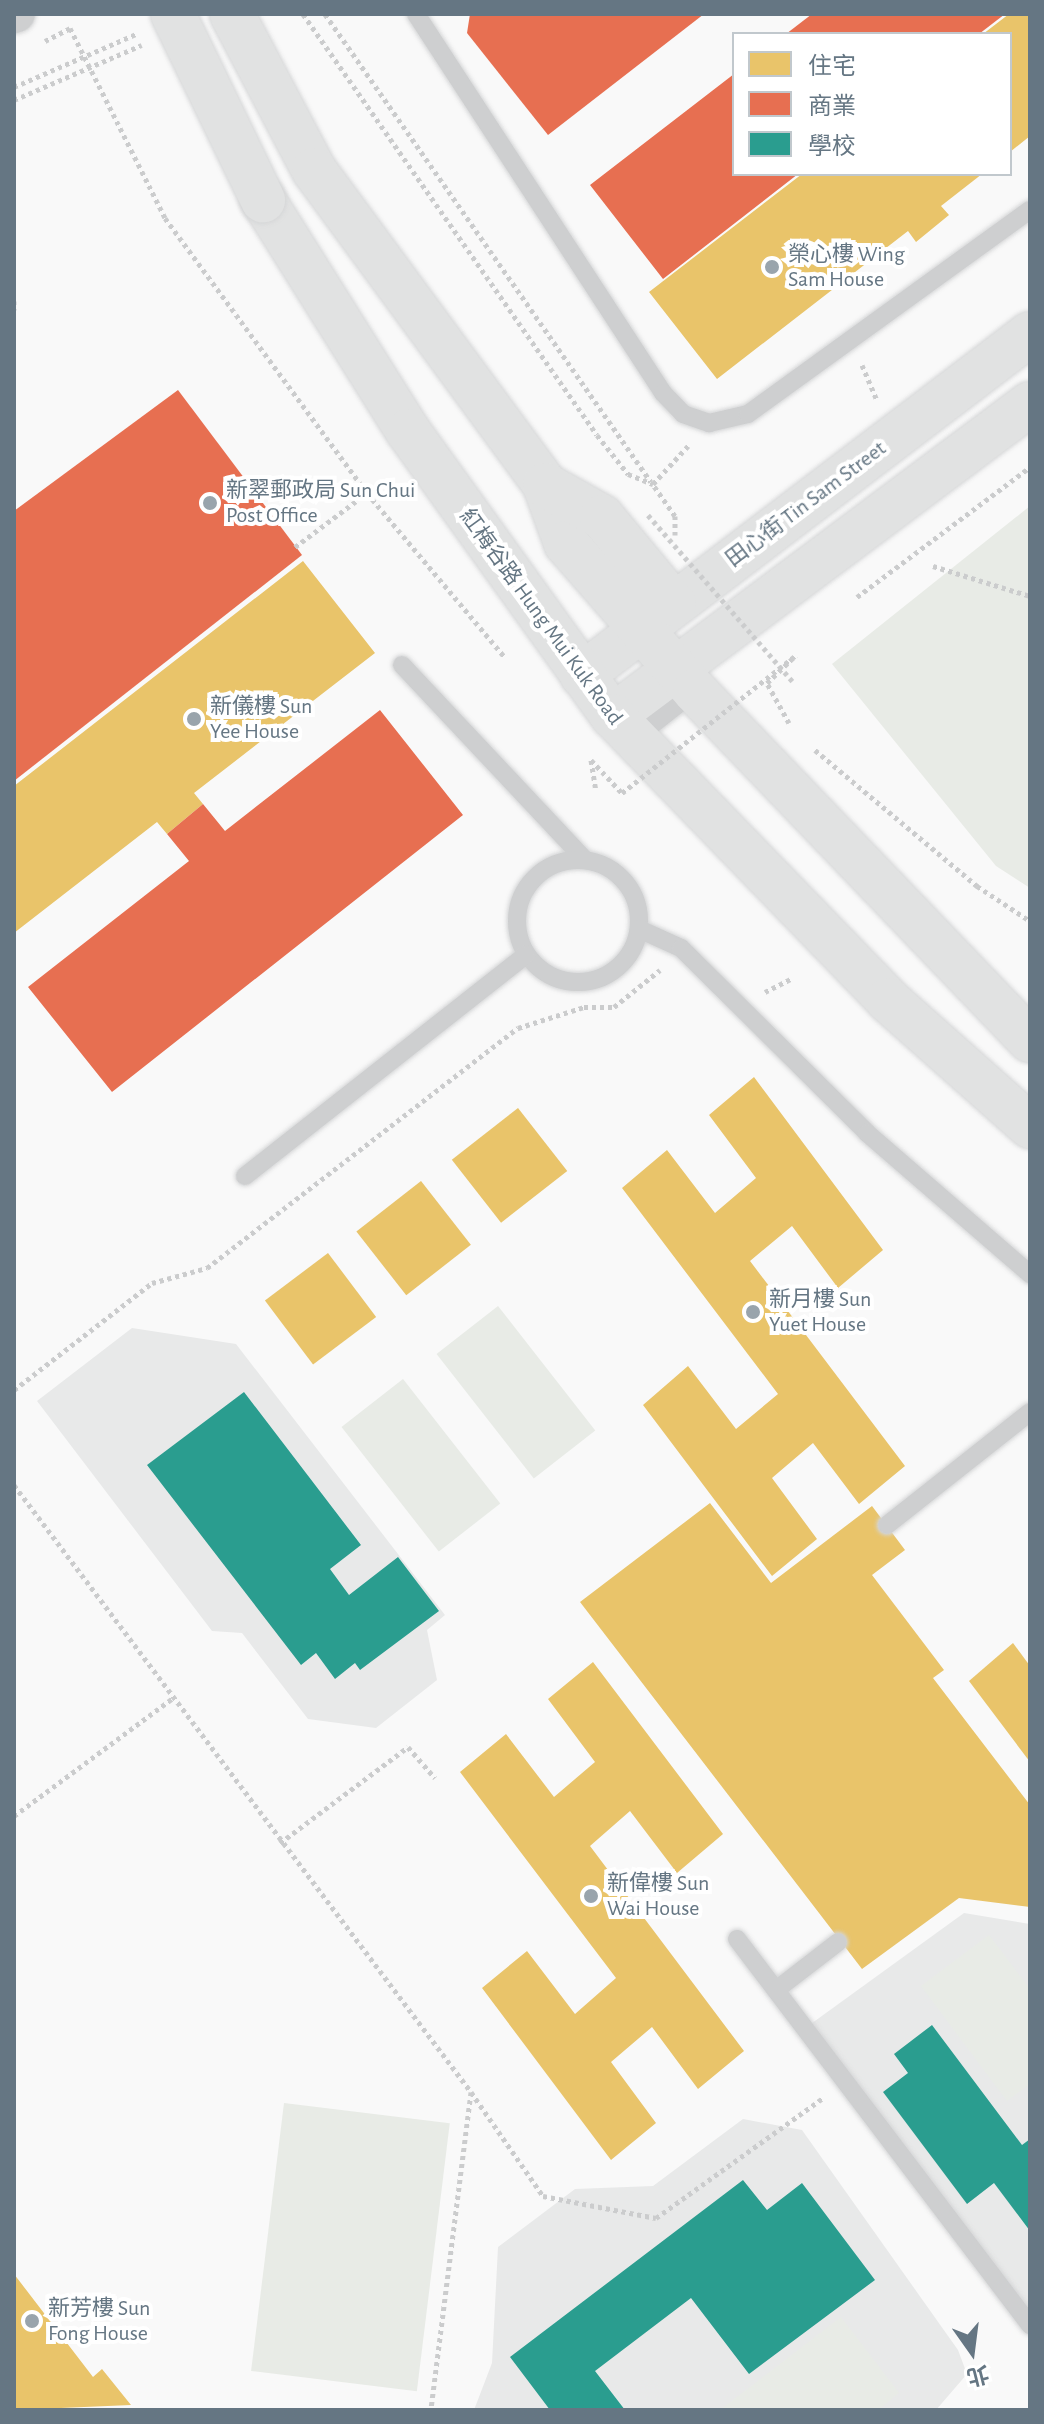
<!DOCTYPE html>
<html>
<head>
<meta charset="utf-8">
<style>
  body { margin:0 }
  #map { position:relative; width:1044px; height:2424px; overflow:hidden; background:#f9f9f9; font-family:"Alegreya Sans","Noto Sans TC",sans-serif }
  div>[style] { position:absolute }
  .built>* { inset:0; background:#e8e9e9 }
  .green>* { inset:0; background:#e8ebe6; transform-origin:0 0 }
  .homes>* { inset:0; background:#e9c46a; transform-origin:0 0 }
  .shops>* { inset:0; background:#e76f51 }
  .schools>* { inset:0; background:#2a9d8f }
  .path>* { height:5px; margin-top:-2.5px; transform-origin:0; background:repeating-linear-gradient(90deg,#cbcccd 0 4px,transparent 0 8px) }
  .roads { filter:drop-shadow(0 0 2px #d5d6d7) drop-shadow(0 0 2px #d5d6d7) }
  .lane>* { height:18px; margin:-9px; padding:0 9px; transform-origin:9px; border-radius:9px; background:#cecfd0 }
  .lane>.ring { margin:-9px; padding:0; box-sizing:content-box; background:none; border:18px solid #cecfd0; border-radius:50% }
  .street>* { height:36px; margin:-18px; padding:0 18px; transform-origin:18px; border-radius:18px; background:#cecfd0 }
  .secondary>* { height:44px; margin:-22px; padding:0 22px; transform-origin:22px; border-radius:22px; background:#e1e2e2 }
  .primary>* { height:44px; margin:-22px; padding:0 22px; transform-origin:22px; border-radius:22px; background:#e1e2e2 }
  .path-bridge>* { height:5px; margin-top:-2.5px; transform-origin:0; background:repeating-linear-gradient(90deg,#cbcccd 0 4px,transparent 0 8px) }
  .bridges { filter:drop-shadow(0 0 2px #d5d6d7) drop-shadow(0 0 2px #d5d6d7) }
  .primary-bridge>* { height:44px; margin:-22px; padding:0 22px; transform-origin:22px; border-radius:22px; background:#e1e2e2 }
  .dots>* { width:22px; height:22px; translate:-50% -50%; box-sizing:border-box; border:4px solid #fff; border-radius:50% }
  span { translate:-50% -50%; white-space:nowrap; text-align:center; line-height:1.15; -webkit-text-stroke:8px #fff; paint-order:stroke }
  .poi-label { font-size:22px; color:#657683 }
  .left { translate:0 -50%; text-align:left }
  .street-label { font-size:22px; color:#657683 }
  .frame { position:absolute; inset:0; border:16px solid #657683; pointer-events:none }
  .legend { position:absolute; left:732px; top:32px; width:280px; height:144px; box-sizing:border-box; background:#fff; border:2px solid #c1c8cd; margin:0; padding:10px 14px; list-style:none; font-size:24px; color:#657683 }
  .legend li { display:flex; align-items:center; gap:16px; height:40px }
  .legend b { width:40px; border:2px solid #c1c8cd }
  .north { position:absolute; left:932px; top:2312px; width:80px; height:80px; -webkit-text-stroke:6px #fff; paint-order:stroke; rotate:166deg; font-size:22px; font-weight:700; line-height:32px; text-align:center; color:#657683 }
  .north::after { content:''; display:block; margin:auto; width:28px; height:36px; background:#657683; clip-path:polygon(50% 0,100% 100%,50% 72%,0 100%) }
</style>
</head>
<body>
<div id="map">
  <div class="built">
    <i style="clip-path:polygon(132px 1328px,236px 1344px,445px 1615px,427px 1630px,437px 1680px,376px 1728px,308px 1719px,242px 1633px,212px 1631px,37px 1401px)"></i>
    <i style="clip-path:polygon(964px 1913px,1030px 1924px,1030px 2327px,808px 2026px)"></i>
    <i style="clip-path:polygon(743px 2119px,802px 2130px,958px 2350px,967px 2374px,936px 2410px,474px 2410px,492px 2363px,498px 2247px,575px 2189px,653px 2186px)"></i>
  </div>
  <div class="green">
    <i style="clip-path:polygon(1030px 506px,1030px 888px,996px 866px,832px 664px)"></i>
    <i style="left:498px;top:1306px;width:158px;height:78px;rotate:52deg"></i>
    <i style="left:403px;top:1379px;width:158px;height:78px;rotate:52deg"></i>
    <i style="clip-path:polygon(989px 1935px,1030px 1989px,1030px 2084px,1007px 2101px,921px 1986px)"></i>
    <i style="left:284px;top:2103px;width:167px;height:270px;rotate:7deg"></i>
    <i style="clip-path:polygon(841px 2317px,899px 2393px,878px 2410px,720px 2410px)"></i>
  </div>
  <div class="homes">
    <i style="clip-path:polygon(1009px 14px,1030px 14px,1030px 136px,1010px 152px,1010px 34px,983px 34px)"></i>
    <i style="clip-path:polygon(802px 174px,982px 174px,941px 206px,949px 215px,916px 242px,908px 231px,717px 379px,649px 292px)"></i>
    <i style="clip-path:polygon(303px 561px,375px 653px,194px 793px,203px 804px,167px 834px,157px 822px,14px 933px,14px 786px)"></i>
    <i style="clip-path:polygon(754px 1077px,883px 1250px,838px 1288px,792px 1226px,750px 1261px,905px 1466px,859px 1504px,813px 1443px,772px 1478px,817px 1539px,772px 1576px,643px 1405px,688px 1366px,736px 1429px,778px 1394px,622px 1188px,667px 1150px,715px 1213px,756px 1178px,709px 1115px)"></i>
    <i style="left:518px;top:1108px;width:80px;height:84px;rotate:52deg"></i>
    <i style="left:421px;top:1181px;width:81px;height:82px;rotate:52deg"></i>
    <i style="left:328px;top:1253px;width:80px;height:79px;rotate:53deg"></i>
    <i style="clip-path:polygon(710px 1503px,771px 1583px,872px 1506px,905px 1550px,872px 1575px,944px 1670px,933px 1678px,1030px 1805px,1030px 1907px,959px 1898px,862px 1969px,580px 1602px)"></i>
    <i style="clip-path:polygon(1013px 1643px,1030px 1666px,1030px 1762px,969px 1681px)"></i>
    <i style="clip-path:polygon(593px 1662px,723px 1834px,677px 1873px,630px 1811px,590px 1846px,744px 2051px,698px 2089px,652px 2027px,611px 2062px,656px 2123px,611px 2160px,482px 1988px,527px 1951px,575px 2014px,616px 1978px,460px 1772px,506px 1734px,554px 1797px,595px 1762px,548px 1699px)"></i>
    <i style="clip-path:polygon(14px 2274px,93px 2377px,102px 2369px,131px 2405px,14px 2410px)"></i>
  </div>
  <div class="shops">
    <i style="clip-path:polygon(470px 14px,704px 14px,548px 135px,467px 33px)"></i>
    <i style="clip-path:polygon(812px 14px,1005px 14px,979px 34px,786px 34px)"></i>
    <i style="clip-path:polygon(734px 74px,734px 174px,798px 174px,663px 279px,590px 185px)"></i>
    <i style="clip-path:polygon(178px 390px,302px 555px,14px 781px,14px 511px)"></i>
    <i style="clip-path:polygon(380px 710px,463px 815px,112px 1092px,28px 987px,189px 861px,167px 834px,203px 804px,225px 831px)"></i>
  </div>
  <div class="schools">
    <i style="clip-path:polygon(244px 1392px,361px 1545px,330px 1569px,349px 1595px,398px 1557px,439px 1611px,360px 1670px,355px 1663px,335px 1679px,316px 1653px,301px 1665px,147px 1465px)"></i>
    <i style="clip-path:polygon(932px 2025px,1022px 2145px,1030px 2139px,1030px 2231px,994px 2183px,967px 2204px,883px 2092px,908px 2073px,894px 2054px)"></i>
    <i style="clip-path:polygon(743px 2180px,767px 2210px,802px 2183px,875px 2280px,749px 2374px,691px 2298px,595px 2371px,625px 2410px,550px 2410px,510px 2357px)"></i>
  </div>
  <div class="path">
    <i style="left:303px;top:14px;width:513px;rotate:55.07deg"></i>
    <i style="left:597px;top:435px;width:50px;rotate:51.5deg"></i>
    <i style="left:628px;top:474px;width:27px;rotate:22deg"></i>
    <i style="left:325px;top:14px;width:570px;rotate:55.14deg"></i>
    <i style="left:45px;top:41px;width:28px;rotate:-27deg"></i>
    <i style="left:70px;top:28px;width:212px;rotate:63.4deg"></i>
    <i style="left:165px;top:218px;width:341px;rotate:53.7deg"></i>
    <i style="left:367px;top:493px;width:213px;rotate:50deg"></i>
    <i style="left:14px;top:87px;width:135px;rotate:-23.5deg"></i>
    <i style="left:14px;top:100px;width:139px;rotate:-23.3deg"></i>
    <i style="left:14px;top:301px;width:9px;rotate:90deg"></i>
    <i style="left:862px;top:365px;width:38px;rotate:67deg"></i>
    <i style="left:675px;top:535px;width:19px;rotate:-90deg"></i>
    <i style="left:675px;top:516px;width:39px;rotate:-125deg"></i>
    <i style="left:653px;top:484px;width:52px;rotate:-47.4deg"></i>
    <i style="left:295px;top:547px;width:90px;rotate:-36.9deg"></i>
    <i style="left:933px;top:566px;width:102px;rotate:17.2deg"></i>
    <i style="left:857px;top:597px;width:216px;rotate:-36.9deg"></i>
    <i style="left:789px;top:723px;width:46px;rotate:-118.8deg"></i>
    <i style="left:767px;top:683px;width:40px;rotate:-44deg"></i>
    <i style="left:815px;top:750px;width:212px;rotate:40deg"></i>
    <i style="left:977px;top:886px;width:64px;rotate:33.4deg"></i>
    <i style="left:591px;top:760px;width:31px;rotate:81deg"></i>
    <i style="left:765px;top:992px;width:31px;rotate:-27deg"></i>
    <i style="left:14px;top:1390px;width:175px;rotate:-37.8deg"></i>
    <i style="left:152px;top:1283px;width:57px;rotate:-15.3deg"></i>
    <i style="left:207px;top:1268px;width:393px;rotate:-37.7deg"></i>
    <i style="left:518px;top:1028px;width:69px;rotate:-17.7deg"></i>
    <i style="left:584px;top:1007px;width:30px"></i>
    <i style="left:614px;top:1007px;width:59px;rotate:-38.8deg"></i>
    <i style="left:14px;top:1485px;width:760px;rotate:53.02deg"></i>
    <i style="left:471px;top:2092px;width:321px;rotate:97.2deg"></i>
    <i style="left:14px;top:1816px;width:198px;rotate:-36.6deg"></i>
    <i style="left:280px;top:1843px;width:160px;rotate:-36.9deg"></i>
    <i style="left:408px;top:1747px;width:41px;rotate:48.9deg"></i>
    <i style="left:471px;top:2092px;width:126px;rotate:55.3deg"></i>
    <i style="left:543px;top:2196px;width:115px;rotate:11deg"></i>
    <i style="left:656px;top:2218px;width:206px;rotate:-35.7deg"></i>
  </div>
  <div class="roads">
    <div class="lane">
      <i style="left:416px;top:14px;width:452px;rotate:56.9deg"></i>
      <i style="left:663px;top:393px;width:29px;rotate:46deg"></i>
      <i style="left:683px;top:414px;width:28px;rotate:19deg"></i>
      <i style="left:709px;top:423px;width:40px;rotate:-13deg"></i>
      <i style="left:748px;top:414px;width:348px;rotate:-35.9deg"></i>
      <i style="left:402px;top:665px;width:267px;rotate:46.8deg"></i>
      <i style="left:634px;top:739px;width:78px;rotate:-38.2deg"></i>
      <i class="ring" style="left:517px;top:860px;width:104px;height:104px"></i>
      <i style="left:639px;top:929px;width:46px;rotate:24.3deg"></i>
      <i style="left:681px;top:948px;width:262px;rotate:44.8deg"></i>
      <i style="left:867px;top:1133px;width:216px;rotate:40.9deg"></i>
      <i style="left:245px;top:1176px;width:357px;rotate:-38.2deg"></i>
      <i style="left:887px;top:1525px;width:182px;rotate:-38.3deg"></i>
      <i style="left:737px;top:1939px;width:485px;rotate:52.8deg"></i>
      <i style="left:776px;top:1990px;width:78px;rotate:-37.7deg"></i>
    </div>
    <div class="street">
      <i style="left:14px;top:15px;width:3px;rotate:-18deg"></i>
    </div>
    <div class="secondary">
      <i style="left:582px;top:675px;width:563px;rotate:-37.28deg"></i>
      <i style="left:613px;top:716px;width:521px;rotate:-36.8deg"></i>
    </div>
    <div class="primary">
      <i style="left:232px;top:14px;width:176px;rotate:62.3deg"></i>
      <i style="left:314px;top:170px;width:391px;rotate:53.7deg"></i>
      <i style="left:545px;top:485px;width:62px;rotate:70.1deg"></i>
      <i style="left:566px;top:543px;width:196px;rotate:48.9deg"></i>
      <i style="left:695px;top:691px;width:484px;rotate:46.2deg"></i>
      <i style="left:263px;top:200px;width:273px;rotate:57.9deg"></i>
      <i style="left:408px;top:431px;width:351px;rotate:54.3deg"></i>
      <i style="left:613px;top:716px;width:395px;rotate:45.9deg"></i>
      <i style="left:888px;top:1000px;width:190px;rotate:41.6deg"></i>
      <i style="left:545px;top:485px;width:65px;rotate:29.3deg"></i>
      <i style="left:602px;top:517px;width:113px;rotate:50.4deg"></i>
    </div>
  </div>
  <div class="path-bridge">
    <i style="left:648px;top:515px;width:221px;rotate:49deg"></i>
    <i style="left:591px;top:760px;width:45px;rotate:46.8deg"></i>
    <i style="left:622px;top:793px;width:222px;rotate:-38.4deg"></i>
  </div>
  <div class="bridges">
    <div class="primary-bridge">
      <i style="left:173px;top:14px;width:207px;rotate:64.2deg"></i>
    </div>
  </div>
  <div class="dots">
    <i style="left:772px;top:267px;background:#99a4ac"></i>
    <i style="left:210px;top:503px;background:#99a4ac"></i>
    <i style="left:194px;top:719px;background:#99a4ac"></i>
    <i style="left:753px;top:1312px;background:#99a4ac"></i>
    <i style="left:591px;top:1896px;background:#99a4ac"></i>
    <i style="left:32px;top:2321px;background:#99a4ac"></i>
  </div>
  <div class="poi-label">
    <span class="left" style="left:788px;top:267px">榮心樓 Wing<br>Sam House</span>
    <span class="left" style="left:226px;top:503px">新翠郵政局 Sun Chui<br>Post Office</span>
    <span class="left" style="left:210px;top:719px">新儀樓 Sun<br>Yee House</span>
    <span class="left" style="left:769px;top:1312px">新月樓 Sun<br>Yuet House</span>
    <span class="left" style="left:607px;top:1896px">新偉樓 Sun<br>Wai House</span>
    <span class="left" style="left:48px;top:2321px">新芳樓 Sun<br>Fong House</span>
  </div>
  <div class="street-label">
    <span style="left:806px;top:504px;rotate:-37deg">田心街 Tin Sam Street</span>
    <span style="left:541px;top:617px;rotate:54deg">紅梅谷路 Hung Mui Kuk Road</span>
  </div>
  <div class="frame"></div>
  <ul class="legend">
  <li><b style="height:22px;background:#e9c46a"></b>住宅</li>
  <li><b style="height:22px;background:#e76f51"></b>商業</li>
  <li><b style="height:22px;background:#2a9d8f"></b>學校</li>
  </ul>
  <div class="north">北</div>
</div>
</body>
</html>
